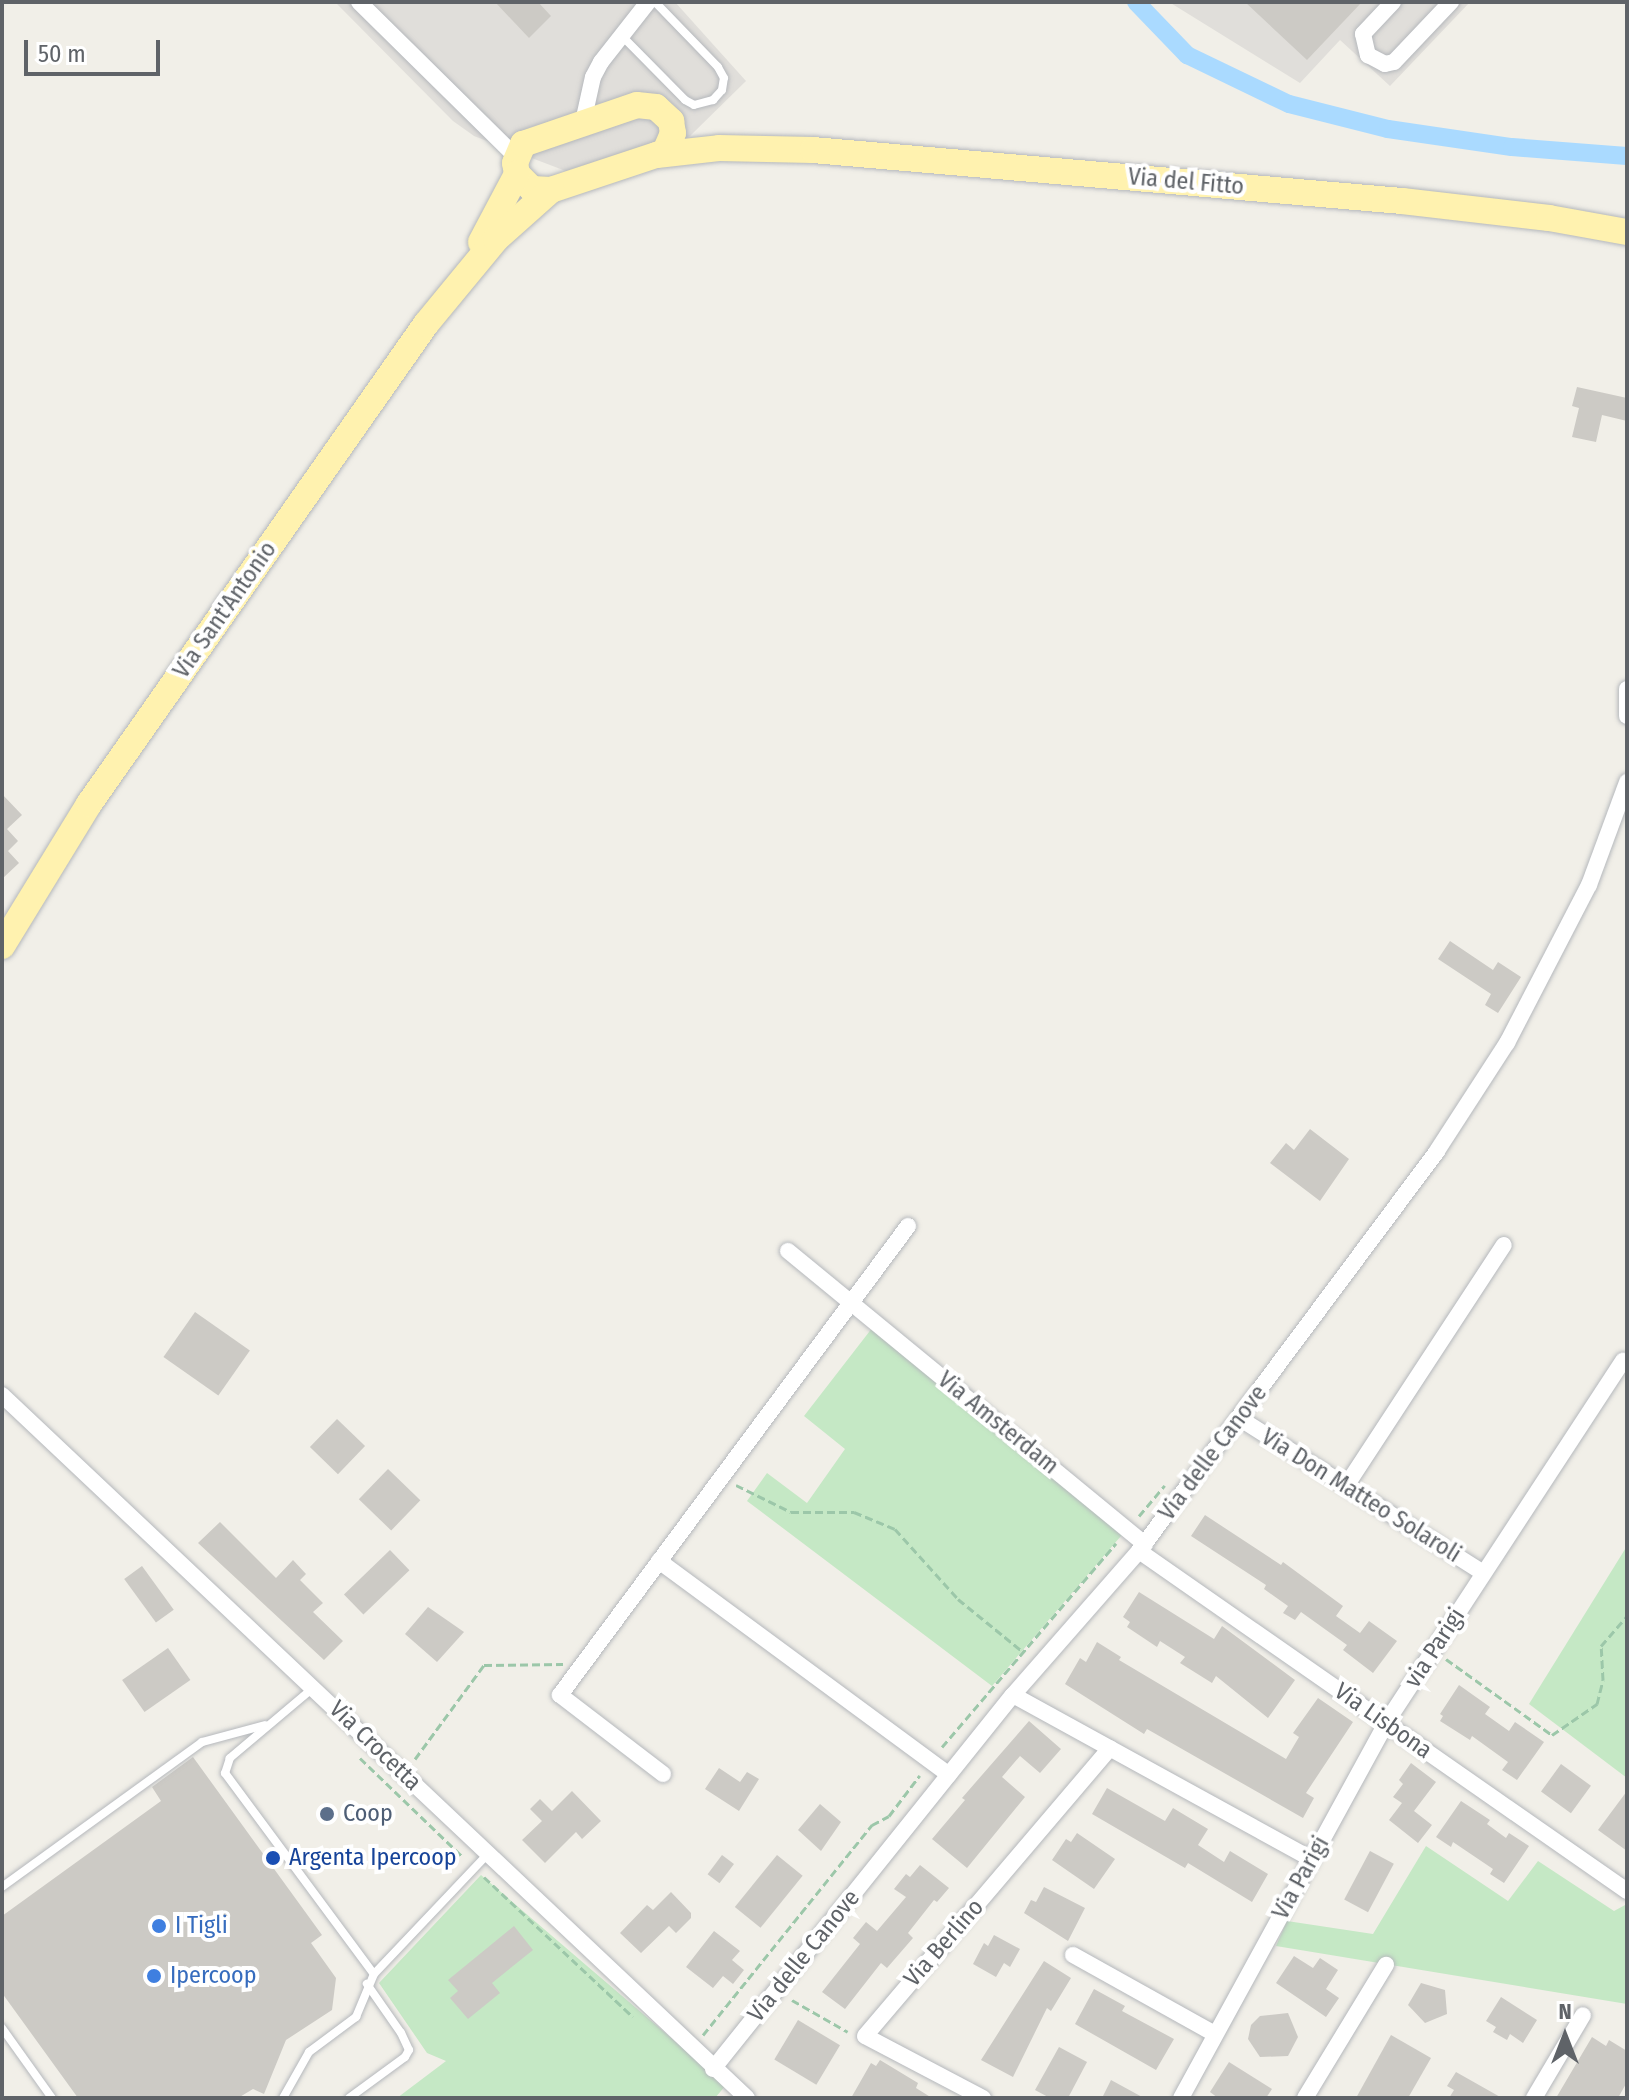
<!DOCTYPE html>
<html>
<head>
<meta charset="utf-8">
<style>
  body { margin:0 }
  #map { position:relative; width:1629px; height:2100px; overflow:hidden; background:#f1efe8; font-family:"Fira Sans Condensed",sans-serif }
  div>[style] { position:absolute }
  .industrial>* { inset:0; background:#e0deda }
  .green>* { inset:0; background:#c5e8c5 }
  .canal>* { height:18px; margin:-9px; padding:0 9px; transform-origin:9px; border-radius:9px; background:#aadaff }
  .building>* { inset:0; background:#cccac5; transform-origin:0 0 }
  .path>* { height:3px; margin-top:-1.5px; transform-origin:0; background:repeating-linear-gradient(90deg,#9cc7a9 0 8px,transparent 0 12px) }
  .roads { filter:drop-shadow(0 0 2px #b5b8bc) drop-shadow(0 0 2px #b5b8bc) }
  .service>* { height:8px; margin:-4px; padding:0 4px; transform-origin:4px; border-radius:4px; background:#fff }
  .minor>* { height:16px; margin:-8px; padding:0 8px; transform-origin:8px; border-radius:8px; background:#fff }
  .primary>* { height:26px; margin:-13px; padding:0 13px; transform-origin:13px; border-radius:13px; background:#fff2af }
  .dots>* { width:22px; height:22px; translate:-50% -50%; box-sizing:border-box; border:4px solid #fff; border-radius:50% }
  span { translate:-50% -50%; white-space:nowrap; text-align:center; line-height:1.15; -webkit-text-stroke:8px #fff; paint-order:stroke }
  .street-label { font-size:24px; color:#5f6368 }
  .service-label { font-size:24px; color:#4e5e75 }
  .left { translate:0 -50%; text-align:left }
  .transit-label { font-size:24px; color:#164399 }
  .shop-label { font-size:24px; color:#366cbe }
  .frame { position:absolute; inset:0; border:4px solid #5f6368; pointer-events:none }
  .north { position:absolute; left:1525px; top:1996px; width:80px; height:80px; -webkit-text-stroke:6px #fff; paint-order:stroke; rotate:0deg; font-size:22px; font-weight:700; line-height:32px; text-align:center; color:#5f6368 }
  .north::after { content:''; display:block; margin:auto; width:28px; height:36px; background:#5f6368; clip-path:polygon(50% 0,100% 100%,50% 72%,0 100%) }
  .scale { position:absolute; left:24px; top:40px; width:136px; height:36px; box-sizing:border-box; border:4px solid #5f6368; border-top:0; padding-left:10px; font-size:24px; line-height:28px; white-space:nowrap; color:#5f6368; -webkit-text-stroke:6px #fff; paint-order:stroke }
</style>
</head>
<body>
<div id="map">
  <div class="industrial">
    <i style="clip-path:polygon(335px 2px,675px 2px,746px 81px,690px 136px,571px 173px,474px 136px,453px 121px)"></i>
    <i style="clip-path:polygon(1169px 2px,1470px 2px,1390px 86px,1340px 40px,1300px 83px)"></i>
  </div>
  <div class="green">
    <i style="clip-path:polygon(876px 1323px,1127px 1529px,992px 1686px,747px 1501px,767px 1473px,807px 1503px,845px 1449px,804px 1416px)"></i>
    <i style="clip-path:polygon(1627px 1546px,1627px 1778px,1529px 1704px)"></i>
    <i style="clip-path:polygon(1426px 1846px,1508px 1901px,1538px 1861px,1614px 1911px,1627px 1904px,1627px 2004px,1276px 1946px,1287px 1921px,1373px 1934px)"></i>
    <i style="clip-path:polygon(481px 1875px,726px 2085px,715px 2098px,397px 2098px,446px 2061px,427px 2053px,379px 1983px)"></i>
  </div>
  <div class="canal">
    <i style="left:1136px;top:2px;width:74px;rotate:46.1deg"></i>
    <i style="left:1187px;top:55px;width:113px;rotate:25.7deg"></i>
    <i style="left:1289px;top:104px;width:102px;rotate:14.2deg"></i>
    <i style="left:1388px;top:129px;width:125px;rotate:8.3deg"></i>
    <i style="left:1512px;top:147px;width:115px;rotate:4.5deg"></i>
  </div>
  <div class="building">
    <i style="clip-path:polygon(495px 2px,538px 2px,551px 16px,529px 38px)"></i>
    <i style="clip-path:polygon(1245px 2px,1362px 2px,1307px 60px)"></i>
    <i style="clip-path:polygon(1577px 387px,1627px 398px,1627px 421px,1602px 415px,1596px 442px,1572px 437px,1579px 408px,1572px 406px)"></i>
    <i style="clip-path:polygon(2px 794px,22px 815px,7px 829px,18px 841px,8px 851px,19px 863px,2px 879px)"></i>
    <i style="clip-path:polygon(1450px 941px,1493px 970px,1498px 962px,1521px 977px,1498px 1013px,1485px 1005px,1491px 994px,1438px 959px)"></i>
    <i style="clip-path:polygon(1310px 1129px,1349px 1159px,1320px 1201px,1270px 1163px,1286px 1143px,1294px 1150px)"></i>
    <i style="left:195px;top:1312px;width:67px;height:55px;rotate:35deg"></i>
    <i style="left:337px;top:1419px;width:39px;height:39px;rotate:44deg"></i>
    <i style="left:388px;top:1469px;width:45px;height:42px;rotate:44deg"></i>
    <i style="clip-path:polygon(1205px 1515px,1281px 1565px,1283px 1562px,1343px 1606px,1336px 1616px,1360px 1633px,1369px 1621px,1397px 1641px,1373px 1673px,1343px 1650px,1347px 1645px,1301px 1612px,1295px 1620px,1283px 1613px,1288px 1606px,1264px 1589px,1266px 1585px,1191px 1536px)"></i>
    <i style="clip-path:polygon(220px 1522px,276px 1578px,293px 1560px,306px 1574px,300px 1580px,323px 1603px,313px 1612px,343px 1641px,324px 1660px,198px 1543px)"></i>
    <i style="left:390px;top:1550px;width:28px;height:64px;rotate:46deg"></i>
    <i style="left:142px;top:1566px;width:54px;height:22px;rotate:54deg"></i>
    <i style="clip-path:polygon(1139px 1592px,1214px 1639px,1222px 1626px,1295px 1680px,1268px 1718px,1216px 1676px,1212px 1683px,1180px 1663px,1185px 1657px,1160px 1641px,1157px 1647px,1127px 1627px,1130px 1622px,1123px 1617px)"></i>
    <i style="clip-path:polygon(428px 1607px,464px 1632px,437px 1662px,405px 1634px)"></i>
    <i style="clip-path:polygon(1097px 1642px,1121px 1657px,1119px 1660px,1286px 1759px,1299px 1737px,1293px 1733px,1318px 1698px,1353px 1722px,1306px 1793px,1314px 1798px,1303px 1818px,1147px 1729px,1144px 1734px,1065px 1684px,1080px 1658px,1086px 1662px)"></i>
    <i style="left:168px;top:1648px;width:39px;height:56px;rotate:55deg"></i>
    <i style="clip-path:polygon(1459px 1685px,1490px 1707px,1485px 1714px,1509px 1731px,1515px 1722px,1544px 1742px,1517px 1780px,1502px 1770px,1508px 1762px,1472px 1736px,1470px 1740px,1440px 1721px,1443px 1716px,1440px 1714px)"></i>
    <i style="clip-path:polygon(1029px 1721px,1061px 1749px,1040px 1773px,1020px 1756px,1002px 1777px,1025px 1797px,967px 1868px,932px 1839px,965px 1800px,962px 1798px)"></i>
    <i style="clip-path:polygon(193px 1757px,322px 1935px,311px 1943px,336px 1978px,332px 2010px,286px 2040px,264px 2094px,253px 2089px,238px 2098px,78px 2098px,2px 1993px,2px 1916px,161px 1801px,152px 1787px)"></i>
    <i style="clip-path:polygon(1411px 1763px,1436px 1782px,1414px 1811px,1432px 1825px,1418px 1843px,1389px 1820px,1402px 1803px,1393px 1797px,1403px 1784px,1399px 1780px)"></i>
    <i style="left:1561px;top:1764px;width:37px;height:34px;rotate:36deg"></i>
    <i style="clip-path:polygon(719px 1768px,740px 1782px,747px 1772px,759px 1779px,739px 1811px,705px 1789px)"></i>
    <i style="clip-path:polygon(1107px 1788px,1165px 1821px,1173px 1808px,1208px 1829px,1198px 1845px,1224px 1862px,1230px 1851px,1268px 1874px,1252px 1902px,1188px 1863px,1185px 1868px,1092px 1814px)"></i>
    <i style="clip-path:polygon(572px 1791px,601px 1821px,582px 1839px,576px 1832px,545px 1863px,522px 1840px,542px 1821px,530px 1809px,540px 1799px,552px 1811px)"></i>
    <i style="clip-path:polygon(1627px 1791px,1627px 1851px,1598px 1830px)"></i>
    <i style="clip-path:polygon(1461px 1801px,1490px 1820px,1487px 1824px,1506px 1838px,1509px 1833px,1529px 1846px,1504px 1883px,1490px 1874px,1493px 1869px,1453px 1842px,1451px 1847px,1436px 1837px)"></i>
    <i style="clip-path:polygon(820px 1804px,841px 1822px,821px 1851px,798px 1830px)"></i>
    <i style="clip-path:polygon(1077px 1833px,1115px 1859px,1094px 1889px,1052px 1860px,1066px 1839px,1071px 1842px)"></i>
    <i style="left:1370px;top:1851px;width:27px;height:55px;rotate:28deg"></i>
    <i style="left:722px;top:1855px;width:15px;height:24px;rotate:37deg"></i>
    <i style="left:777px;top:1855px;width:33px;height:67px;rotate:39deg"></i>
    <i style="clip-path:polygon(920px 1865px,949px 1888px,937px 1902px,934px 1900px,908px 1933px,913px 1938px,887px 1968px,881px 1963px,845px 2009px,822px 1992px,860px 1944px,853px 1938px,866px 1922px,877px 1931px,906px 1897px,894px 1889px,906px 1874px,910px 1877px)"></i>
    <i style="clip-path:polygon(1044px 1887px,1085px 1908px,1068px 1941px,1024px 1913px,1031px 1900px,1036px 1902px)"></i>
    <i style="clip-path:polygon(671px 1892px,691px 1913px,691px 1918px,676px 1933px,669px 1926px,641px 1953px,620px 1933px,647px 1905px,653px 1910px)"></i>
    <i style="clip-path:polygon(514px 1926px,533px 1950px,492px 1983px,500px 1993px,468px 2019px,450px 1998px,458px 1991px,448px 1980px)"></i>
    <i style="clip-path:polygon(714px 1931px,740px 1951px,732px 1960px,744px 1970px,733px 1984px,723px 1976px,713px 1988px,686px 1967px)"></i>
    <i style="clip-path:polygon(994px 1935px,1020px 1949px,1010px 1967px,1004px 1963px,996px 1977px,973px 1964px,984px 1943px,988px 1946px)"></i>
    <i style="clip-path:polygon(1294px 1956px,1313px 1968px,1320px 1958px,1338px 1970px,1326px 1989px,1339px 1998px,1326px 2017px,1276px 1983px)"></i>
    <i style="clip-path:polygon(1044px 1961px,1071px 1978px,1051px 2011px,1047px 2008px,1013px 2077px,981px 2060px)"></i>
    <i style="clip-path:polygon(1421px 1983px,1445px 1990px,1447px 2014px,1425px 2023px,1408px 2005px)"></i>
    <i style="clip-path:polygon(1094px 1989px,1125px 2006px,1122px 2011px,1174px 2039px,1156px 2070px,1075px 2024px)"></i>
    <i style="clip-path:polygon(1501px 1997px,1537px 2020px,1523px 2043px,1510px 2034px,1507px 2040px,1493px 2032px,1496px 2027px,1486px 2021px)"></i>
    <i style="clip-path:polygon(1288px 2013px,1298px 2037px,1288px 2056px,1260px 2057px,1248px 2039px,1251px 2025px,1260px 2016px)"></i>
    <i style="left:798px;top:2020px;width:49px;height:46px;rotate:31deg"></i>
    <i style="clip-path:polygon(1391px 2035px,1431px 2058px,1408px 2098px,1356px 2098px)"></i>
    <i style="clip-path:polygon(1592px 2037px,1606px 2046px,1609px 2040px,1627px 2051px,1627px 2082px,1618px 2098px,1556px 2098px)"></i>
    <i style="clip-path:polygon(1059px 2047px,1087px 2062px,1068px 2098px,1050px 2098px,1035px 2090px)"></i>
    <i style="clip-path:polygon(880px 2060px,918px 2083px,916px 2088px,932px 2098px,851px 2098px,871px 2063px,876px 2066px)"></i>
    <i style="clip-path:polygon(1229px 2062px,1272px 2089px,1266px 2098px,1218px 2098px,1210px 2092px)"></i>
    <i style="clip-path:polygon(1456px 2072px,1502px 2098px,1449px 2098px,1454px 2090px,1447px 2086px)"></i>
    <i style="clip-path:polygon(1111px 2080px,1144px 2098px,1102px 2098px)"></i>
  </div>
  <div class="path">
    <i style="left:736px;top:1485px;width:61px;rotate:26.1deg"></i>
    <i style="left:791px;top:1512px;width:63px"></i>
    <i style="left:854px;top:1512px;width:44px;rotate:22.5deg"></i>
    <i style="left:895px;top:1529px;width:94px;rotate:48deg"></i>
    <i style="left:958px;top:1599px;width:82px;rotate:39.1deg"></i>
    <i style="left:1139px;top:1516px;width:40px;rotate:-50deg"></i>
    <i style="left:1446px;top:1659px;width:130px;rotate:35.6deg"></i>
    <i style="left:1552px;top:1735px;width:55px;rotate:-34.6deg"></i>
    <i style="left:1597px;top:1704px;width:25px;rotate:-76deg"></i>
    <i style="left:1603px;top:1680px;width:34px;rotate:-93deg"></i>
    <i style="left:1601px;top:1646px;width:40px;rotate:-49deg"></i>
    <i style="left:942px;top:1747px;width:268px;rotate:-49.5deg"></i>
    <i style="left:360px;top:1758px;width:144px;rotate:43.9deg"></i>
    <i style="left:415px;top:1759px;width:117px;rotate:-53.7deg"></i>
    <i style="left:484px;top:1665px;width:79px;rotate:-0.7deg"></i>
    <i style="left:484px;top:1877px;width:204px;rotate:43.2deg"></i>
    <i style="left:792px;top:2000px;width:64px;rotate:29.7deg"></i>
    <i style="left:703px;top:2035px;width:270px;rotate:-51.2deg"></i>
    <i style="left:872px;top:1825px;width:19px;rotate:-28deg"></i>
    <i style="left:889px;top:1816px;width:51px;rotate:-52.9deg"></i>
    <i style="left:249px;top:2097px;width:1px;rotate:45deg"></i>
  </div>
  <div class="roads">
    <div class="service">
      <i style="left:621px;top:35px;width:91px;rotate:45.4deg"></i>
      <i style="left:685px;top:100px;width:10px;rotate:29deg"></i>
      <i style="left:694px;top:105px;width:20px;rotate:-15deg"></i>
      <i style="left:713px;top:100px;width:13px;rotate:-48deg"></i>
      <i style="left:722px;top:90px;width:12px;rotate:-81deg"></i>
      <i style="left:724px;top:78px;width:13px;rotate:-119deg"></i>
      <i style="left:718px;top:67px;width:91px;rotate:-134.1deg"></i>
      <i style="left:313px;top:1688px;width:109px;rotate:139.9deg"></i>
      <i style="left:230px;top:1758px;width:16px;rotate:108deg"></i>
      <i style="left:225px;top:1773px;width:250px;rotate:53.5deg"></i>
      <i style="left:2px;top:1887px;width:247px;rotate:-35.9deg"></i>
      <i style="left:202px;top:1742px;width:65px;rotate:-15.1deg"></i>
      <i style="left:2px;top:2028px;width:86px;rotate:54.5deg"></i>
      <i style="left:283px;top:2098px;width:53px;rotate:-60.5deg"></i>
      <i style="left:309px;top:2052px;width:59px;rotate:-36.7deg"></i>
      <i style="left:356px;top:2017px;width:47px;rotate:-67.3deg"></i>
      <i style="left:374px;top:1974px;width:166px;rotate:-46.5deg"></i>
      <i style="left:349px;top:2098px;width:69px;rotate:-36.2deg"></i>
      <i style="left:405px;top:2057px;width:8px;rotate:-60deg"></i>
      <i style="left:409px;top:2050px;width:19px;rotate:-115deg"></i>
      <i style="left:401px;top:2033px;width:60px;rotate:-124.8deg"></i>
    </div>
    <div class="minor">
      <i style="left:359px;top:2px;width:221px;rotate:44.6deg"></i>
      <i style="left:1393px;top:2px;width:44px;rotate:133.2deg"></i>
      <i style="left:1363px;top:34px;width:22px;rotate:77deg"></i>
      <i style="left:1368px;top:55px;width:19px;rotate:28deg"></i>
      <i style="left:1385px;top:64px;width:9px;rotate:-13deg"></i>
      <i style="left:1394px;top:62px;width:83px;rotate:-46.5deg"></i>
      <i style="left:583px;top:122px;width:46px;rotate:-77.5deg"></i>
      <i style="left:593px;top:77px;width:17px;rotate:-62deg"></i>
      <i style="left:601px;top:62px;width:76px;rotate:-51.9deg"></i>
      <i style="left:1627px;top:689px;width:27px;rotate:90deg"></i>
      <i style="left:788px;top:1251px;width:462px;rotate:39.4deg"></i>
      <i style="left:2px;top:1395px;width:1024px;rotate:43.34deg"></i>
      <i style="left:1239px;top:1418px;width:289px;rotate:32.4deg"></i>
      <i style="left:1346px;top:1486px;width:288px;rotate:-56.8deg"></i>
      <i style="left:1139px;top:1551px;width:595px;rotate:34.87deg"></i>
      <i style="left:659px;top:1561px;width:360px;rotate:36.4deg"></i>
      <i style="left:1013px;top:1695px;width:340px;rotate:28.8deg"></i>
      <i style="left:663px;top:1774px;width:130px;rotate:-142.5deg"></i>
      <i style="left:560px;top:1695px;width:584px;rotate:-53.42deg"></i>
      <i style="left:1073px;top:1955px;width:162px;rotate:29.1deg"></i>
      <i style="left:713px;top:2069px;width:479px;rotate:-51.3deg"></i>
      <i style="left:1013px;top:1695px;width:191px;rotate:-48.8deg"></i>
      <i style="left:1139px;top:1551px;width:499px;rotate:-53.3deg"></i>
      <i style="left:1437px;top:1151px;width:129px;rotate:-57.1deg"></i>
      <i style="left:1507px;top:1043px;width:178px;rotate:-62.6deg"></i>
      <i style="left:1589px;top:885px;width:110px;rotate:-69.7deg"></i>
      <i style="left:983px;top:2098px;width:133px;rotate:-152.3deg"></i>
      <i style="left:865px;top:2036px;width:378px;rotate:-49.6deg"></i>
      <i style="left:1181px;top:2098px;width:427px;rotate:-61.3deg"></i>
      <i style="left:1386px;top:1723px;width:433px;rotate:-56.8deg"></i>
      <i style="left:1305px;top:2098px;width:156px;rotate:-58.7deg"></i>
      <i style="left:1534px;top:2098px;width:96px;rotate:-59.4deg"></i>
    </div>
    <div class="primary">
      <i style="left:637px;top:105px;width:19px;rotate:6deg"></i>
      <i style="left:656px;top:107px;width:21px;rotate:43deg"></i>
      <i style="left:671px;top:121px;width:12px;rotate:81deg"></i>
      <i style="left:673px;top:133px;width:21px;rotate:113deg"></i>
      <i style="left:665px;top:152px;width:120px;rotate:161.6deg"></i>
      <i style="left:551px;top:190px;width:19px;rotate:-177deg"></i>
      <i style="left:532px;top:189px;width:21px;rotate:-135deg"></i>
      <i style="left:517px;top:174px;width:11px;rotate:-100deg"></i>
      <i style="left:515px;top:163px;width:21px;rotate:-67deg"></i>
      <i style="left:523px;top:144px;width:120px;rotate:-18.9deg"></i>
      <i style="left:657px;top:155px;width:62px;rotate:-6.4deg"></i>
      <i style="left:719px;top:148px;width:94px;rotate:1.2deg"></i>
      <i style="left:813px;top:150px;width:591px;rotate:4.95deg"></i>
      <i style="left:1402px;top:201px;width:148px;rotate:6.6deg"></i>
      <i style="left:1549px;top:218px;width:79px;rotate:10.2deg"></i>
      <i style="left:481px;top:242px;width:77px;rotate:-62.1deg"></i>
      <i style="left:2px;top:946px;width:167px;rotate:-58.5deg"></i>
      <i style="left:89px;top:804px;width:586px;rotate:-54.93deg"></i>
      <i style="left:426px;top:324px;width:110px;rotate:-50.5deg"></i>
      <i style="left:496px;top:239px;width:74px;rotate:-41.7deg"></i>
    </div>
  </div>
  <div class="dots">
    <i style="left:327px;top:1814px;background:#5c6f8a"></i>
    <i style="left:273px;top:1858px;background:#1a4fb4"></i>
    <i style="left:159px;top:1926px;background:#3f7fe0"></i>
    <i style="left:154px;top:1976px;background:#3f7fe0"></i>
  </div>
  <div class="street-label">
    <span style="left:1186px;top:182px;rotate:5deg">Via del Fitto</span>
    <span style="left:225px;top:610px;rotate:-55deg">Via Sant'Antonio</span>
    <span style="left:998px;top:1423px;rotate:39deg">Via Amsterdam</span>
    <span style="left:1213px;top:1453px;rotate:-53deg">Via delle Canove</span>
    <span style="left:1361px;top:1496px;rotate:32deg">Via Don Matteo Solaroli</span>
    <span style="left:1435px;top:1648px;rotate:-57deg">via Parigi</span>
    <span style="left:1383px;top:1721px;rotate:35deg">Via Lisbona</span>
    <span style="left:375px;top:1746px;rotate:44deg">Via Crocetta</span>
    <span style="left:1301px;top:1878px;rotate:-61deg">Via Parigi</span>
    <span style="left:944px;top:1943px;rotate:-49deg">Via Berlino</span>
    <span style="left:804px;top:1956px;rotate:-51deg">Via delle Canove</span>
  </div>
  <div class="service-label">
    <span class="left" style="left:343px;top:1814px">Coop</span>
  </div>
  <div class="transit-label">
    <span class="left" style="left:289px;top:1858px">Argenta Ipercoop</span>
  </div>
  <div class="shop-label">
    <span class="left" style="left:175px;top:1926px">I Tigli</span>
    <span class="left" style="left:170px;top:1976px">Ipercoop</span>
  </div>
  <div class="frame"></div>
  <div class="north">N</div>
  <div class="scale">50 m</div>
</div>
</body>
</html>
